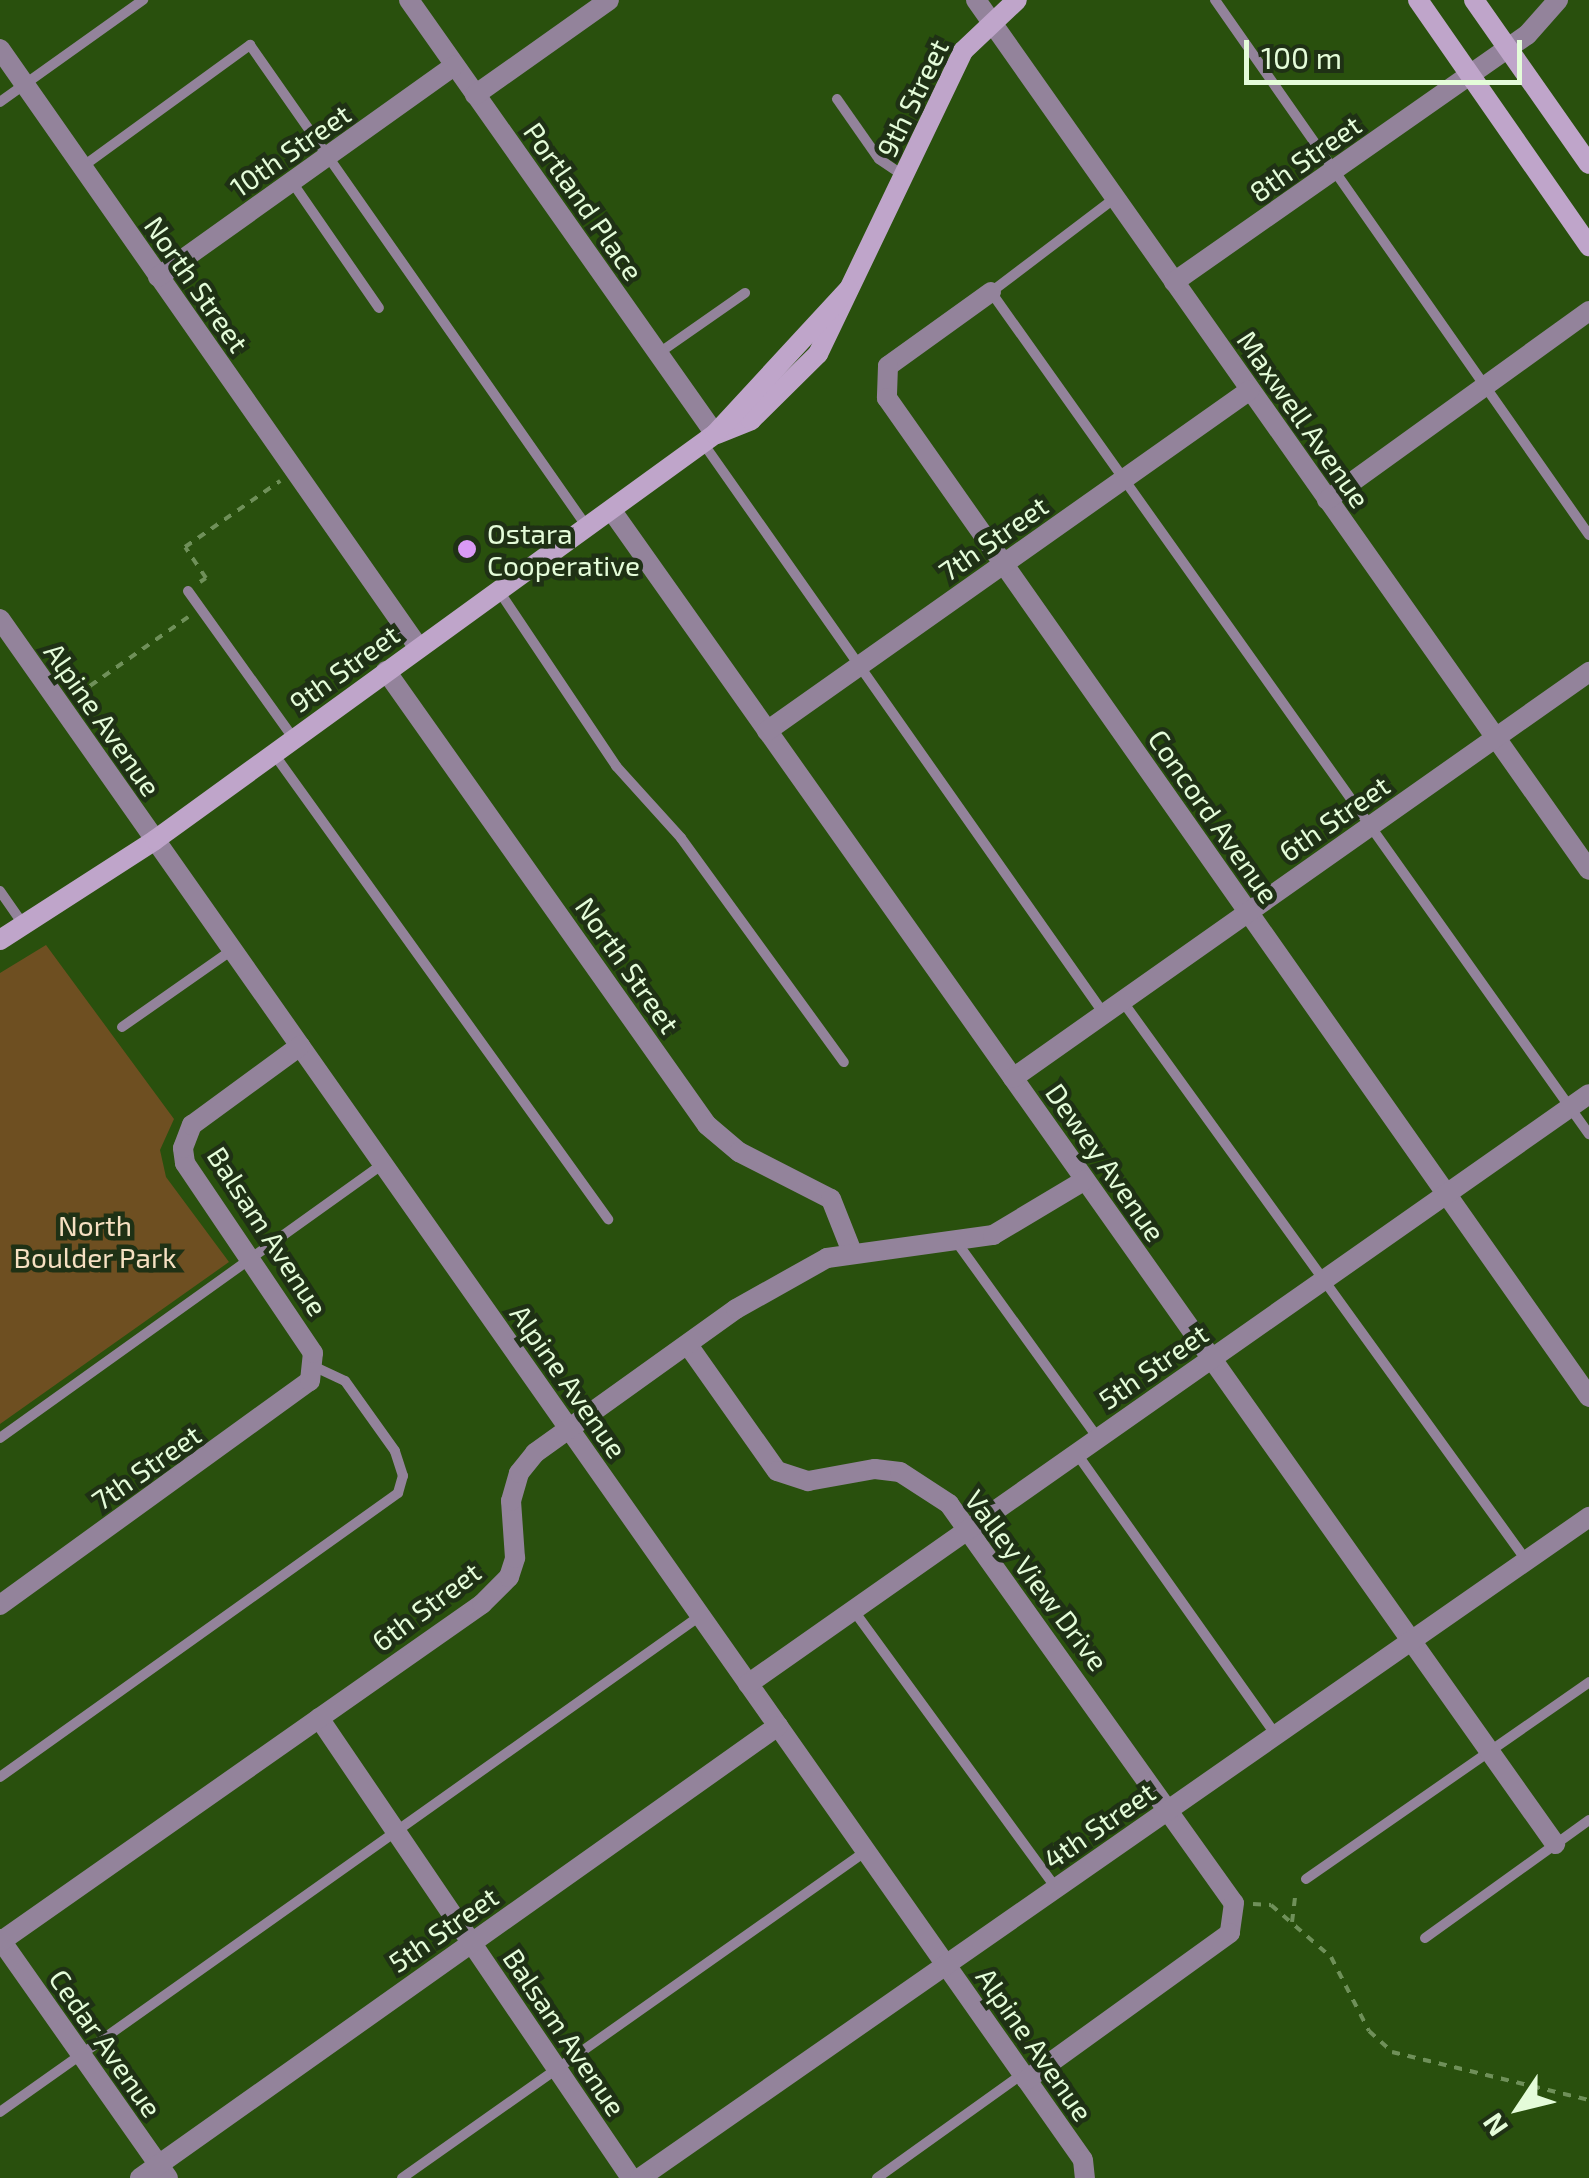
<!DOCTYPE html>
<html>
<head>
<meta charset="utf-8">
<style>
  body { margin:0 }
  #map { position:relative; width:1589px; height:2178px; overflow:hidden; background:#29500d; font-family:"Exo 2",sans-serif }
  div>[style] { position:absolute }
  .green>* { inset:0; background:#6e4f21 }
  .path>* { height:4px; margin-top:-2px; transform-origin:0; background:repeating-linear-gradient(90deg,#6f9059 0 8px,transparent 0 16px) }
  .lane>* { height:10px; margin:-5px; padding:0 5px; transform-origin:5px; border-radius:5px; background:#93839b }
  .street>* { height:20px; margin:-10px; padding:0 10px; transform-origin:10px; border-radius:10px; background:#93839b }
  .secondary>* { height:20px; margin:-10px; padding:0 10px; transform-origin:10px; border-radius:10px; background:#bfa5ca }
  .dots>* { width:28px; height:28px; translate:-50% -50%; box-sizing:border-box; border:5px solid #1f3115; border-radius:50% }
  span { translate:-50% -50%; white-space:nowrap; text-align:center; line-height:1.15; -webkit-text-stroke:9px #1f3115; paint-order:stroke }
  .street-label { font-size:28px; color:#e4fcd9 }
  .poi-label { font-size:28px; color:#e4fcd9 }
  .left { translate:0 -50%; text-align:left }
  .park-label { font-size:28px; color:#f6e0c2 }
  .north { position:absolute; left:1469px; top:2058px; width:100px; height:100px; -webkit-text-stroke:8px #1f3115; paint-order:stroke; rotate:235deg; font-size:28px; font-weight:700; line-height:40px; text-align:center; color:#e4fcd9 }
  .north::after { content:''; display:block; margin:auto; width:35px; height:45px; background:#e4fcd9; clip-path:polygon(50% 0,100% 100%,50% 72%,0 100%) }
  .scale { position:absolute; left:1244px; top:40px; width:278px; height:45px; box-sizing:border-box; border:5px solid #e4fcd9; border-top:0; padding-left:12px; font-size:30px; line-height:35px; white-space:nowrap; color:#e4fcd9; -webkit-text-stroke:8px #1f3115; paint-order:stroke }
</style>
</head>
<body>
<div id="map">
  <div class="green">
    <i style="clip-path:polygon(46px 945px,174px 1119px,160px 1150px,166px 1177px,229px 1262px,0 1424px,0 973px)"></i>
  </div>
  <div class="path">
    <i style="left:200px;top:582px;width:7px;rotate:-34deg"></i>
    <i style="left:206px;top:578px;width:37px;rotate:-124deg"></i>
    <i style="left:185px;top:547px;width:116px;rotate:-34.8deg"></i>
    <i style="left:77px;top:695px;width:136px;rotate:-35.1deg"></i>
    <i style="left:1253px;top:1904px;width:18px;rotate:3deg"></i>
    <i style="left:1271px;top:1905px;width:79px;rotate:40.9deg"></i>
    <i style="left:1331px;top:1957px;width:83px;rotate:62.8deg"></i>
    <i style="left:1369px;top:2031px;width:31px;rotate:42deg"></i>
    <i style="left:1392px;top:2052px;width:203px;rotate:13.7deg"></i>
    <i style="left:1292px;top:1922px;width:32px;rotate:-83deg"></i>
  </div>
  <div class="lane">
    <i style="left:1215px;top:0;width:653px;rotate:55.04deg"></i>
    <i style="left:837px;top:99px;width:73px;rotate:55deg"></i>
    <i style="left:879px;top:159px;width:30px;rotate:34deg"></i>
    <i style="left:0;top:102px;width:176px;rotate:-35.5deg"></i>
    <i style="left:82px;top:167px;width:208px;rotate:-36deg"></i>
    <i style="left:250px;top:45px;width:588px;rotate:55.04deg"></i>
    <i style="left:292px;top:182px;width:153px;rotate:55.4deg"></i>
    <i style="left:1115px;top:198px;width:156px;rotate:142.8deg"></i>
    <i style="left:991px;top:292px;width:1033px;rotate:54.62deg"></i>
    <i style="left:659px;top:353px;width:105px;rotate:-34.9deg"></i>
    <i style="left:703px;top:443px;width:698px;rotate:54.92deg"></i>
    <i style="left:188px;top:591px;width:182px;rotate:54.4deg"></i>
    <i style="left:499px;top:591px;width:211px;rotate:56.2deg"></i>
    <i style="left:616px;top:766px;width:97px;rotate:47.9deg"></i>
    <i style="left:681px;top:838px;width:277px;rotate:54deg"></i>
    <i style="left:274px;top:754px;width:573px;rotate:54.31deg"></i>
    <i style="left:0;top:891px;width:44px;rotate:55.2deg"></i>
    <i style="left:1123px;top:1002px;width:688px;rotate:54.16deg"></i>
    <i style="left:122px;top:1027px;width:134px;rotate:-35deg"></i>
    <i style="left:958px;top:1244px;width:239px;rotate:54.2deg"></i>
    <i style="left:0;top:1438px;width:471px;rotate:-35.6deg"></i>
    <i style="left:1077px;top:1454px;width:344px;rotate:54.7deg"></i>
    <i style="left:854px;top:1611px;width:343px;rotate:53.9deg"></i>
    <i style="left:0;top:1777px;width:489px;rotate:-35.5deg"></i>
    <i style="left:398px;top:1493px;width:18px;rotate:-74deg"></i>
    <i style="left:403px;top:1476px;width:26px;rotate:-108deg"></i>
    <i style="left:395px;top:1451px;width:86px;rotate:-125.5deg"></i>
    <i style="left:345px;top:1381px;width:33px;rotate:-155deg"></i>
    <i style="left:1306px;top:1879px;width:345px;rotate:-34.8deg"></i>
    <i style="left:1425px;top:1938px;width:202px;rotate:-35.7deg"></i>
    <i style="left:0;top:2112px;width:858px;rotate:-35.32deg"></i>
    <i style="left:402px;top:2178px;width:568px;rotate:-35.17deg"></i>
    <i style="left:877px;top:2178px;width:178px;rotate:-35.6deg"></i>
  </div>
  <div class="street">
    <i style="left:409px;top:0;width:531px;rotate:54.81deg"></i>
    <i style="left:976px;top:0;width:1064px;rotate:54.83deg"></i>
    <i style="left:0;top:49px;width:731px;rotate:55.03deg"></i>
    <i style="left:475px;top:95px;width:164px;rotate:-35.3deg"></i>
    <i style="left:158px;top:277px;width:364px;rotate:-35.5deg"></i>
    <i style="left:1174px;top:282px;width:431px;rotate:-35deg"></i>
    <i style="left:1527px;top:35px;width:47px;rotate:-48.5deg"></i>
    <i style="left:991px;top:292px;width:127px;rotate:144.3deg"></i>
    <i style="left:888px;top:366px;width:32px;rotate:92deg"></i>
    <i style="left:887px;top:398px;width:1221px;rotate:54.9deg"></i>
    <i style="left:1327px;top:500px;width:323px;rotate:-35.8deg"></i>
    <i style="left:612px;top:511px;width:1633px;rotate:54.72deg"></i>
    <i style="left:0;top:619px;width:1883px;rotate:54.9deg"></i>
    <i style="left:1083px;top:2160px;width:18px;rotate:84deg"></i>
    <i style="left:386px;top:671px;width:556px;rotate:54.74deg"></i>
    <i style="left:707px;top:1125px;width:42px;rotate:40.2deg"></i>
    <i style="left:739px;top:1152px;width:103px;rotate:27.1deg"></i>
    <i style="left:831px;top:1199px;width:57px;rotate:68.4deg"></i>
    <i style="left:767px;top:731px;width:591px;rotate:-35.22deg"></i>
    <i style="left:1013px;top:1078px;width:705px;rotate:-35.18deg"></i>
    <i style="left:688px;top:1345px;width:154px;rotate:54.8deg"></i>
    <i style="left:777px;top:1471px;width:33px;rotate:18deg"></i>
    <i style="left:808px;top:1481px;width:68px;rotate:-10.2deg"></i>
    <i style="left:875px;top:1469px;width:25px;rotate:7deg"></i>
    <i style="left:900px;top:1472px;width:59px;rotate:33.1deg"></i>
    <i style="left:949px;top:1504px;width:490px;rotate:54.5deg"></i>
    <i style="left:1234px;top:1903px;width:30px;rotate:98deg"></i>
    <i style="left:1230px;top:1933px;width:251px;rotate:144.2deg"></i>
    <i style="left:0;top:1605px;width:382px;rotate:-35.9deg"></i>
    <i style="left:310px;top:1381px;width:28px;rotate:-84deg"></i>
    <i style="left:313px;top:1353px;width:229px;rotate:-124deg"></i>
    <i style="left:185px;top:1163px;width:15px;rotate:-98deg"></i>
    <i style="left:183px;top:1148px;width:25px;rotate:-69deg"></i>
    <i style="left:192px;top:1125px;width:134px;rotate:-36.2deg"></i>
    <i style="left:748px;top:1684px;width:1027px;rotate:-35.05deg"></i>
    <i style="left:319px;top:1718px;width:556px;rotate:55.85deg"></i>
    <i style="left:0;top:1939px;width:292px;rotate:54.9deg"></i>
    <i style="left:0;top:1942px;width:589px;rotate:-35.04deg"></i>
    <i style="left:482px;top:1604px;width:38px;rotate:-45deg"></i>
    <i style="left:509px;top:1577px;width:20px;rotate:-72deg"></i>
    <i style="left:515px;top:1558px;width:57px;rotate:-94deg"></i>
    <i style="left:511px;top:1501px;width:29px;rotate:-74deg"></i>
    <i style="left:519px;top:1473px;width:26px;rotate:-51deg"></i>
    <i style="left:535px;top:1453px;width:247px;rotate:-35.6deg"></i>
    <i style="left:736px;top:1309px;width:104px;rotate:-29.3deg"></i>
    <i style="left:827px;top:1258px;width:168px;rotate:-7.9deg"></i>
    <i style="left:993px;top:1235px;width:107px;rotate:-30.9deg"></i>
    <i style="left:140px;top:2178px;width:782px;rotate:-35.32deg"></i>
    <i style="left:640px;top:2178px;width:1157px;rotate:-34.86deg"></i>
  </div>
  <div class="secondary">
    <i style="left:1418px;top:0;width:300px;rotate:55.2deg"></i>
    <i style="left:1474px;top:0;width:200px;rotate:55deg"></i>
    <i style="left:717px;top:434px;width:37px;rotate:-22deg"></i>
    <i style="left:751px;top:420px;width:94px;rotate:-44.6deg"></i>
    <i style="left:818px;top:354px;width:336px;rotate:-64.4deg"></i>
    <i style="left:963px;top:51px;width:74px;rotate:-43.4deg"></i>
    <i style="left:0;top:940px;width:184px;rotate:-32.8deg"></i>
    <i style="left:155px;top:840px;width:692px;rotate:-35.94deg"></i>
    <i style="left:715px;top:434px;width:197px;rotate:-47.3deg"></i>
  </div>
  <div class="dots">
    <i style="left:467px;top:549px;background:#da9af6"></i>
  </div>
  <div class="street-label">
    <span style="left:912px;top:98px;rotate:-64deg">9th Street</span>
    <span style="left:290px;top:150px;rotate:-35deg">10th Street</span>
    <span style="left:1305px;top:158px;rotate:-35deg">8th Street</span>
    <span style="left:584px;top:201px;rotate:55deg">Portland Place</span>
    <span style="left:197px;top:284px;rotate:55deg">North Street</span>
    <span style="left:1304px;top:419px;rotate:55deg">Maxwell Avenue</span>
    <span style="left:993px;top:538px;rotate:-35deg">7th Street</span>
    <span style="left:344px;top:668px;rotate:-36deg">9th Street</span>
    <span style="left:103px;top:719px;rotate:55deg">Alpine Avenue</span>
    <span style="left:1214px;top:816px;rotate:55deg">Concord Avenue</span>
    <span style="left:1334px;top:818px;rotate:-35deg">6th Street</span>
    <span style="left:628px;top:965px;rotate:55deg">North Street</span>
    <span style="left:1106px;top:1162px;rotate:55deg">Dewey Avenue</span>
    <span style="left:268px;top:1231px;rotate:57deg">Balsam Avenue</span>
    <span style="left:1153px;top:1366px;rotate:-35deg">5th Street</span>
    <span style="left:569px;top:1381px;rotate:55deg">Alpine Avenue</span>
    <span style="left:146px;top:1467px;rotate:-35deg">7th Street</span>
    <span style="left:1037px;top:1580px;rotate:53deg">Valley View Drive</span>
    <span style="left:426px;top:1606px;rotate:-37deg">6th Street</span>
    <span style="left:1099px;top:1825px;rotate:-35deg">4th Street</span>
    <span style="left:443px;top:1929px;rotate:-35deg">5th Street</span>
    <span style="left:565px;top:2032px;rotate:56deg">Balsam Avenue</span>
    <span style="left:106px;top:2043px;rotate:55deg">Cedar Avenue</span>
    <span style="left:1035px;top:2044px;rotate:55deg">Alpine Avenue</span>
  </div>
  <div class="poi-label">
    <span class="left" style="left:487px;top:549px">Ostara<br>Cooperative</span>
  </div>
  <div class="park-label">
    <span style="left:95px;top:1241px">North<br>Boulder Park</span>
  </div>
  <div class="north">N</div>
  <div class="scale">100 m</div>
</div>
</body>
</html>
